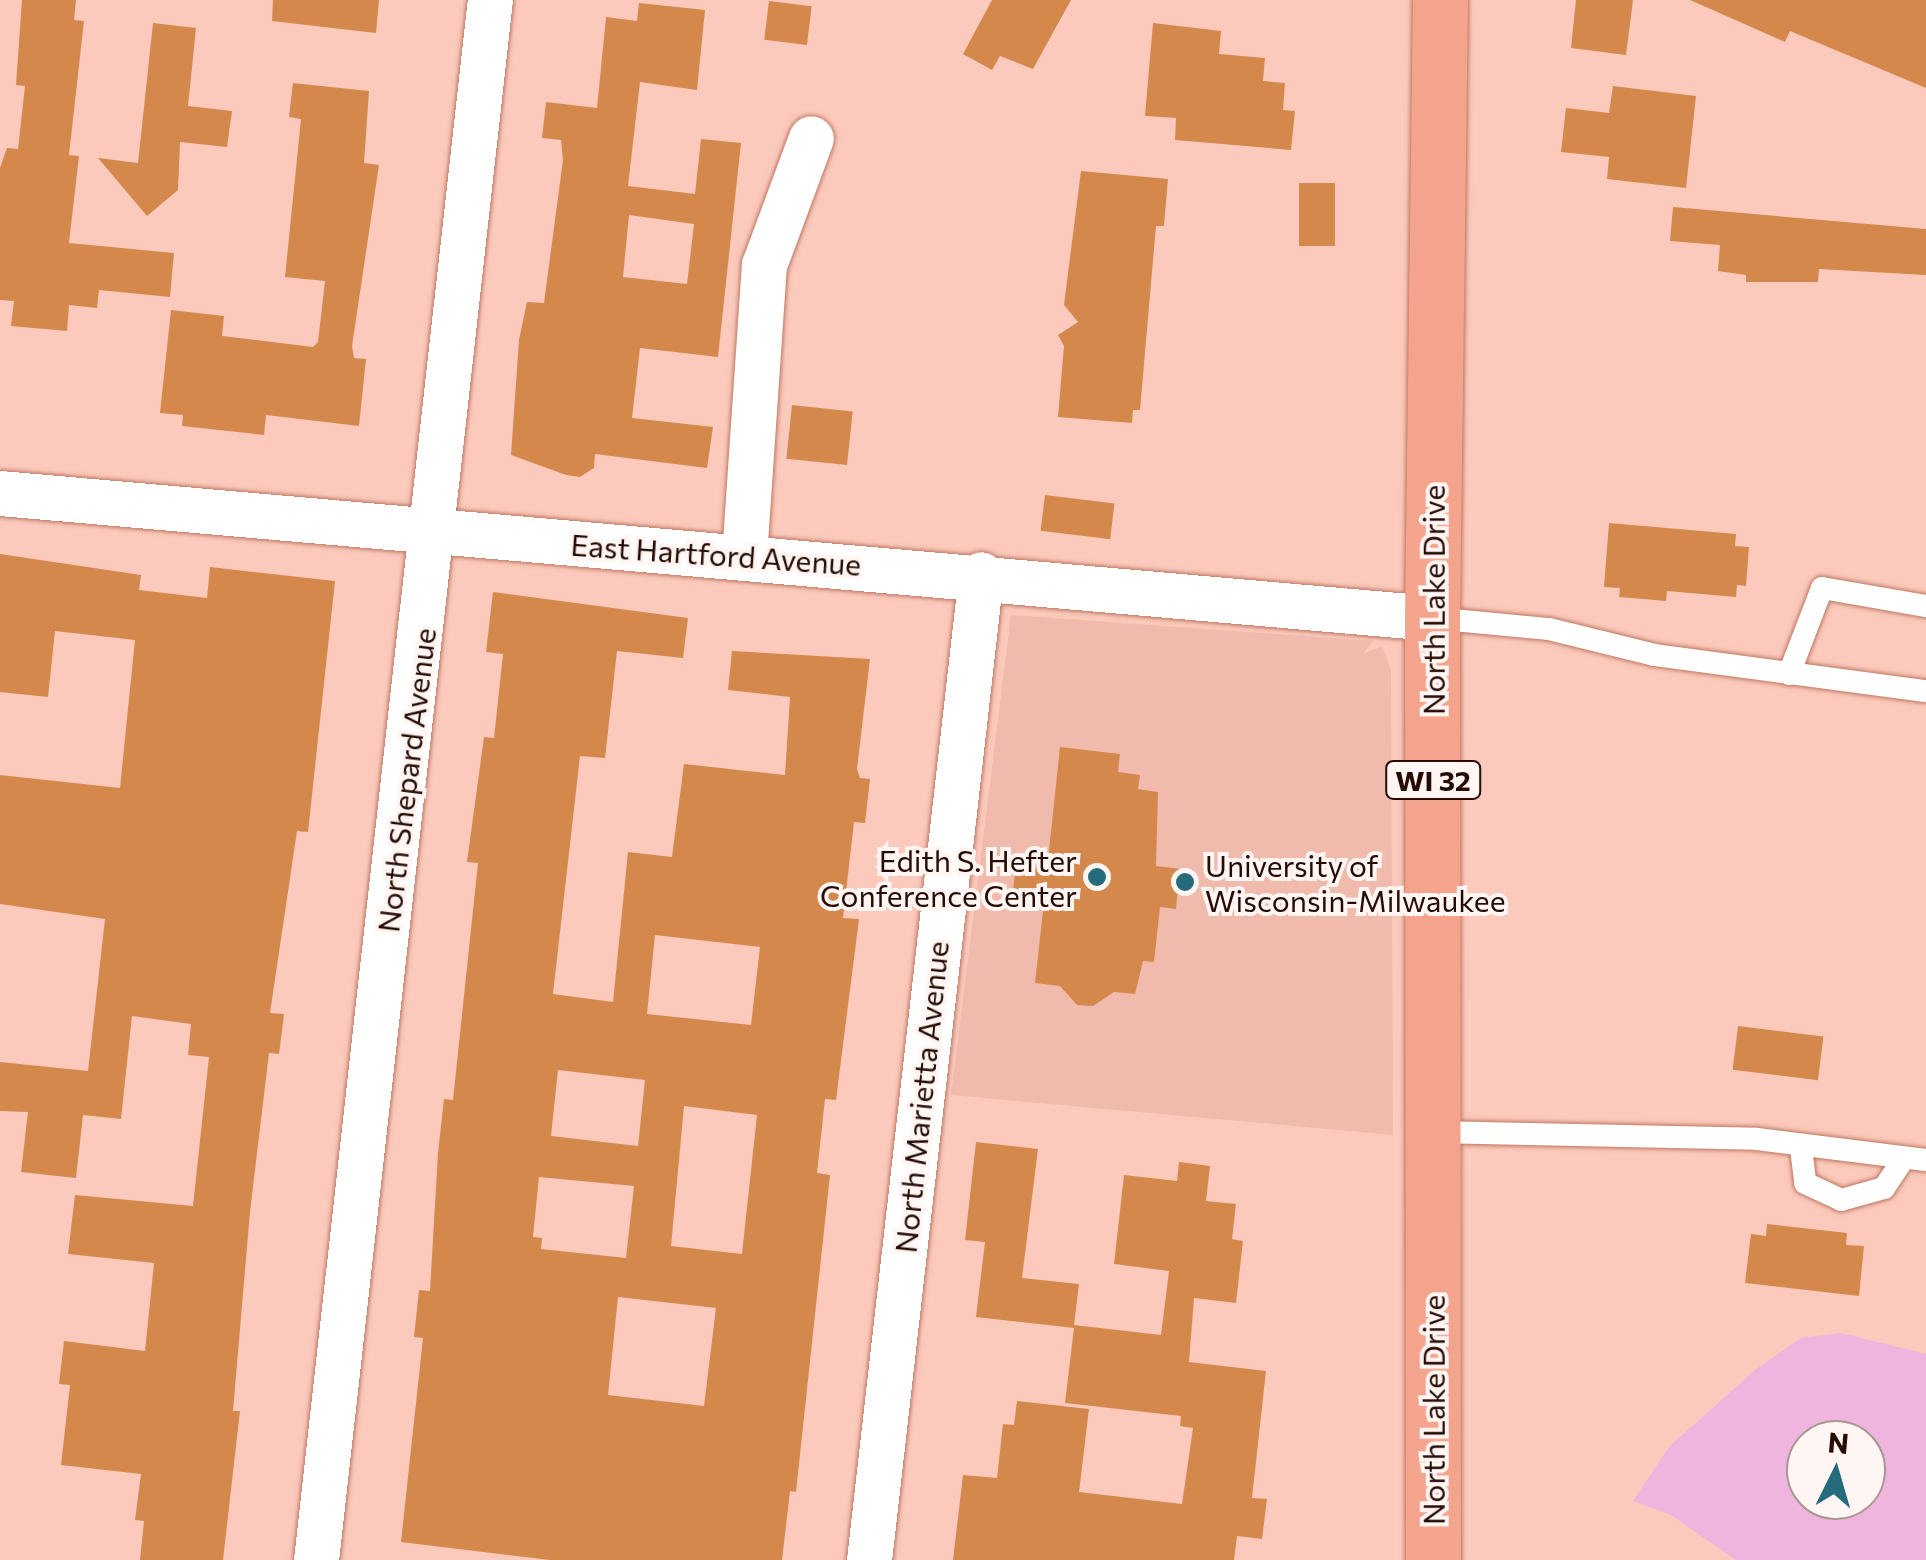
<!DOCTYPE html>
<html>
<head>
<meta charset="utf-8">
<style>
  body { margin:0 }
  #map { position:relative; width:1926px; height:1560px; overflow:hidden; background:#fbcabc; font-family:Commissioner,sans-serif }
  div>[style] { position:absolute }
  .built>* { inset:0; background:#f0bbad }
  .green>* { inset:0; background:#efb5de }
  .building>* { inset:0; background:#d5884c; transform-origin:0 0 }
  .roads { filter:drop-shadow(0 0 2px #c07761) drop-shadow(0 0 2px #c07761) }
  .lane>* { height:22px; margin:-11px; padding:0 11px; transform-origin:11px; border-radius:11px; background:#fff }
  .street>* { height:45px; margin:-22.5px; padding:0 22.5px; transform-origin:22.5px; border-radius:22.5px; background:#fff }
  .primary>* { height:55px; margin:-27.5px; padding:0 27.5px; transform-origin:27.5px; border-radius:27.5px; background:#f4a48d }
  .dots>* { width:28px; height:28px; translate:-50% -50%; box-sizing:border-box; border:5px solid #fff6f3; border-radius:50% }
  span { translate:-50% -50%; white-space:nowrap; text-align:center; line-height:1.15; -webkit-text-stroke:8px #fff6f3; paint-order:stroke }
  .shield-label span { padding:2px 8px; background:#fff6f3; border:2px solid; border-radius:8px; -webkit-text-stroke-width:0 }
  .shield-label { font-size:28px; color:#270b05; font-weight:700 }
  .street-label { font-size:30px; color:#270b05 }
  .poi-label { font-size:30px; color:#270b05 }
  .right { translate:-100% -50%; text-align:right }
  .left { translate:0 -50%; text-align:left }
  .north { position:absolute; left:1786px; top:1420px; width:100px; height:100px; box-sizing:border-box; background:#fff6f3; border:2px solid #a99894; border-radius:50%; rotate:5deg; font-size:28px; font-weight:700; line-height:40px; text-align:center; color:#270b05 }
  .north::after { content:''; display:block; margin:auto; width:35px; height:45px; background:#266b7b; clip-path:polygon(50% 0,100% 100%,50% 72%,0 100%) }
</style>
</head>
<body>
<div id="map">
  <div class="built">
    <i style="clip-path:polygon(1011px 615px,1373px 641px,1363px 654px,1382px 646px,1391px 669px,1393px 1135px,951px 1095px)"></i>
  </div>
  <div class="green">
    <i style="clip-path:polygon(evenodd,1841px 1333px,1926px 1354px,1926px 1560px,1736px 1560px,1671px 1515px,1633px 1501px,1669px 1447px,1755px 1370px,1801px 1338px,1841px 1333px,1806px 1440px,1866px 1440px,1866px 1500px,1806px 1500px,1806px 1440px)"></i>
  </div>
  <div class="building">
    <i style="clip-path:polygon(22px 0,76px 0,74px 20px,84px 21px,69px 155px,79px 156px,69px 243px,174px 253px,170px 297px,99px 290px,97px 308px,69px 305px,67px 331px,11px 326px,14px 301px,0 300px,0 168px,7px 148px,18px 149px,25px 86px,16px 85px)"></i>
    <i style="clip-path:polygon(273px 0,379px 0,376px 33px,272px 21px)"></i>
    <i style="clip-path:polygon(992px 0,1071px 0,1033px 69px,1000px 56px,992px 70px,963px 54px)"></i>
    <i style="clip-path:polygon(1576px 0,1633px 0,1626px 55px,1571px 48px)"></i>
    <i style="clip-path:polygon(1690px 0,1926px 0,1926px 88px,1790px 31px,1785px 42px)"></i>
    <i style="left:769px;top:1px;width:43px;height:39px;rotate:7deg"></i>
    <i style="clip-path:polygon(evenodd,639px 3px,705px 10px,697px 90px,640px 82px,628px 186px,695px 194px,701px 139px,741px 143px,718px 357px,640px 348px,632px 418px,713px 427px,707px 468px,595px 454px,594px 468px,580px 477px,566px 475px,511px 455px,519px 340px,527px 302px,544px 303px,563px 160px,561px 140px,542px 138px,546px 102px,597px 108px,606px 17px,637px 21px,639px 3px,629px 215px,694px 224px,687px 284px,623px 277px,629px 215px)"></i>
    <i style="clip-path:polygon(153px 23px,196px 28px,188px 106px,232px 111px,227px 147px,180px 142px,178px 190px,147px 216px,98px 158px,138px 163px)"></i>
    <i style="clip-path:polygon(1153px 23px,1221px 31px,1219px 54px,1265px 58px,1263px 81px,1285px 83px,1283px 110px,1295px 111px,1291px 150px,1175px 140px,1176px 118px,1145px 116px)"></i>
    <i style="clip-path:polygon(293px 83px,369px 91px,364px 163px,379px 165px,352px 346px,354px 358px,366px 359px,359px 426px,266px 415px,264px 435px,182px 426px,183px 415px,160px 413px,171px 310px,224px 316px,222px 336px,313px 347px,318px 342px,325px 281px,285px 277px,301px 119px,289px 117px)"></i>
    <i style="clip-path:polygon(1613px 86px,1696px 96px,1686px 188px,1607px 179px,1609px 157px,1561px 152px,1566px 108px,1609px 113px)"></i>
    <i style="clip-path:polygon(1081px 171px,1168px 179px,1164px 226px,1156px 226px,1140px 410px,1133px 410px,1132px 423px,1058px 417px,1064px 346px,1058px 335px,1078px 322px,1064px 305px)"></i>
    <i style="left:1299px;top:183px;width:36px;height:63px"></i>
    <i style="clip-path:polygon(1673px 207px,1926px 229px,1926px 275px,1819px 269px,1818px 282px,1746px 282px,1746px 275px,1718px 271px,1720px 245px,1670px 241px)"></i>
    <i style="left:792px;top:405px;width:61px;height:54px;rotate:6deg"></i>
    <i style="left:1045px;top:495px;width:70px;height:36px;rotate:7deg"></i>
    <i style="clip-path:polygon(1609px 523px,1736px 534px,1735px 546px,1749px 547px,1746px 586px,1737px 585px,1736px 597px,1667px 591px,1666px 601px,1619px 597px,1620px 588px,1604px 587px)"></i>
    <i style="clip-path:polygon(0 554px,141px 575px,139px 590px,207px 598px,210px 567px,335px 581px,308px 832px,297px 831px,270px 1013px,284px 1014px,279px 1054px,269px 1053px,250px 1212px,233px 1411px,240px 1411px,223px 1560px,140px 1560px,144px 1521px,135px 1520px,141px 1474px,61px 1465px,70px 1385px,59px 1384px,64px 1341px,145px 1351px,154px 1263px,68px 1254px,75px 1195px,193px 1206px,209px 1057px,188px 1055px,191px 1024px,132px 1016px,121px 1119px,83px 1115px,76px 1178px,21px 1172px,28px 1112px,0 1111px,0 1062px,88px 1071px,105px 919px,0 904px,0 775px,120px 788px,135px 640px,55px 631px,48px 697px,0 692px)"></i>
    <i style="clip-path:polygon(evenodd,493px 592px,688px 618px,683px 658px,617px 651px,605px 758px,580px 756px,553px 994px,613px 1002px,628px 852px,672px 857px,684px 764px,785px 775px,790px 697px,728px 690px,732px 651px,870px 659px,857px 769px,860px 778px,870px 779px,865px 823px,854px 822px,843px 918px,859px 919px,836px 1100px,825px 1099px,817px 1173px,830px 1175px,796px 1492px,790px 1491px,782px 1560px,550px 1560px,401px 1542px,423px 1338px,414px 1337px,419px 1290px,430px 1291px,438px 1153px,444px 1099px,453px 1100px,478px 863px,467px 862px,484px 737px,494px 738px,503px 654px,486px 652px,493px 592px,655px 935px,760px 947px,751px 1025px,647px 1014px,655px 935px,493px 592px,558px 1070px,645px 1080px,638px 1146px,551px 1136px,558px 1070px,493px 592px,684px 1106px,757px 1115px,742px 1254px,671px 1246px,684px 1106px,493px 592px,539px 1177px,634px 1186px,626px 1258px,541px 1249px,542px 1238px,533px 1237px,539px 1177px,493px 592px,618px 1297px,716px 1308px,704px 1406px,608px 1395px,618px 1297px)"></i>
    <i style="clip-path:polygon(1060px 747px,1120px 754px,1118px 772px,1140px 775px,1138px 789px,1158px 792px,1156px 866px,1180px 869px,1176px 909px,1160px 907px,1154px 962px,1143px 961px,1135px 994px,1114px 992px,1093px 1006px,1077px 1005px,1060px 986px,1035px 983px,1044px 902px,1012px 899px,1016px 865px,1047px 869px)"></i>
    <i style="left:1738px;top:1026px;width:86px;height:44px;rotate:7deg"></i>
    <i style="clip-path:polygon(976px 1142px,1038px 1149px,1022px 1278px,1079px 1284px,1074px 1325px,1161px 1335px,1169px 1271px,1114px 1264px,1124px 1175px,1177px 1181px,1179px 1162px,1210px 1166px,1206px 1201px,1236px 1204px,1232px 1239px,1243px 1241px,1236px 1303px,1194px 1298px,1189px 1362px,1266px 1371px,1252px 1498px,1267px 1499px,1262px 1539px,1237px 1536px,1234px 1560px,953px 1560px,963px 1475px,997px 1478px,1003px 1424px,1014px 1425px,1017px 1401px,1089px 1409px,1079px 1492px,1182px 1504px,1193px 1428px,1180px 1426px,1181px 1416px,1065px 1403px,1074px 1328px,976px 1317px,985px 1242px,965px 1240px)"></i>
    <i style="clip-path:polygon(1767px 1224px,1847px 1233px,1846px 1245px,1864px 1246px,1859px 1296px,1745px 1283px,1751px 1234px,1766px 1236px)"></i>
  </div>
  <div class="roads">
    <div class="lane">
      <i style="left:1432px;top:618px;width:118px;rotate:5.4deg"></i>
      <i style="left:1549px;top:629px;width:109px;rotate:13.8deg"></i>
      <i style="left:1655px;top:655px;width:273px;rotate:7.6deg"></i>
      <i style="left:1789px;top:674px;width:92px;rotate:-69deg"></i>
      <i style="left:1822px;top:588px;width:106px;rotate:9.8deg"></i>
      <i style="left:1433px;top:1132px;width:324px;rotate:1.2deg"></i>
      <i style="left:1757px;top:1139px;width:170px;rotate:7.1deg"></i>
      <i style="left:1801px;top:1148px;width:35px;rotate:83deg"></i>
      <i style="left:1805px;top:1183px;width:40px;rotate:25deg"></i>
      <i style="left:1841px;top:1200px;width:45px;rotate:-15.6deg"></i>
      <i style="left:1884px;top:1188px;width:36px;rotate:-56deg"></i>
    </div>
    <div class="street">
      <i style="left:0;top:493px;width:1437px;rotate:4.99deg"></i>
      <i style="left:744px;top:557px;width:293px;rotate:-86.1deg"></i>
      <i style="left:764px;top:265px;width:135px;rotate:-69.7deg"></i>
      <i style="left:316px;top:1560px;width:1570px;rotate:-83.64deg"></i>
      <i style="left:869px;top:1560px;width:992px;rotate:-83.52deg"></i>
    </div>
    <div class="primary">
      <i style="left:1433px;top:1560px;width:942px;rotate:-90.06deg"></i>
      <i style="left:1432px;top:618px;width:618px;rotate:-89.26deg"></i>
    </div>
  </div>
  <div class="dots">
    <i style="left:1097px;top:877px;background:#266b7b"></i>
    <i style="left:1185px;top:882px;background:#266b7b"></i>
  </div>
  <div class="shield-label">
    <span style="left:1433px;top:780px">WI 32</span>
  </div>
  <div class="street-label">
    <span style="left:716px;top:554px;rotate:4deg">East Hartford Avenue</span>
    <span style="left:1433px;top:600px;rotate:-90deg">North Lake Drive</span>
    <span style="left:406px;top:780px;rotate:-83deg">North Shepard Avenue</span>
    <span style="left:921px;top:1097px;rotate:-84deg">North Marietta Avenue</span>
    <span style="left:1433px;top:1410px;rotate:-90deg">North Lake Drive</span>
  </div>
  <div class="poi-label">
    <span class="right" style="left:1077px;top:877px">Edith S. Hefter<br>Conference Center</span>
    <span class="left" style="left:1205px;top:882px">University of<br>Wisconsin-Milwaukee</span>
  </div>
  <div class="north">N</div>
</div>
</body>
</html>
